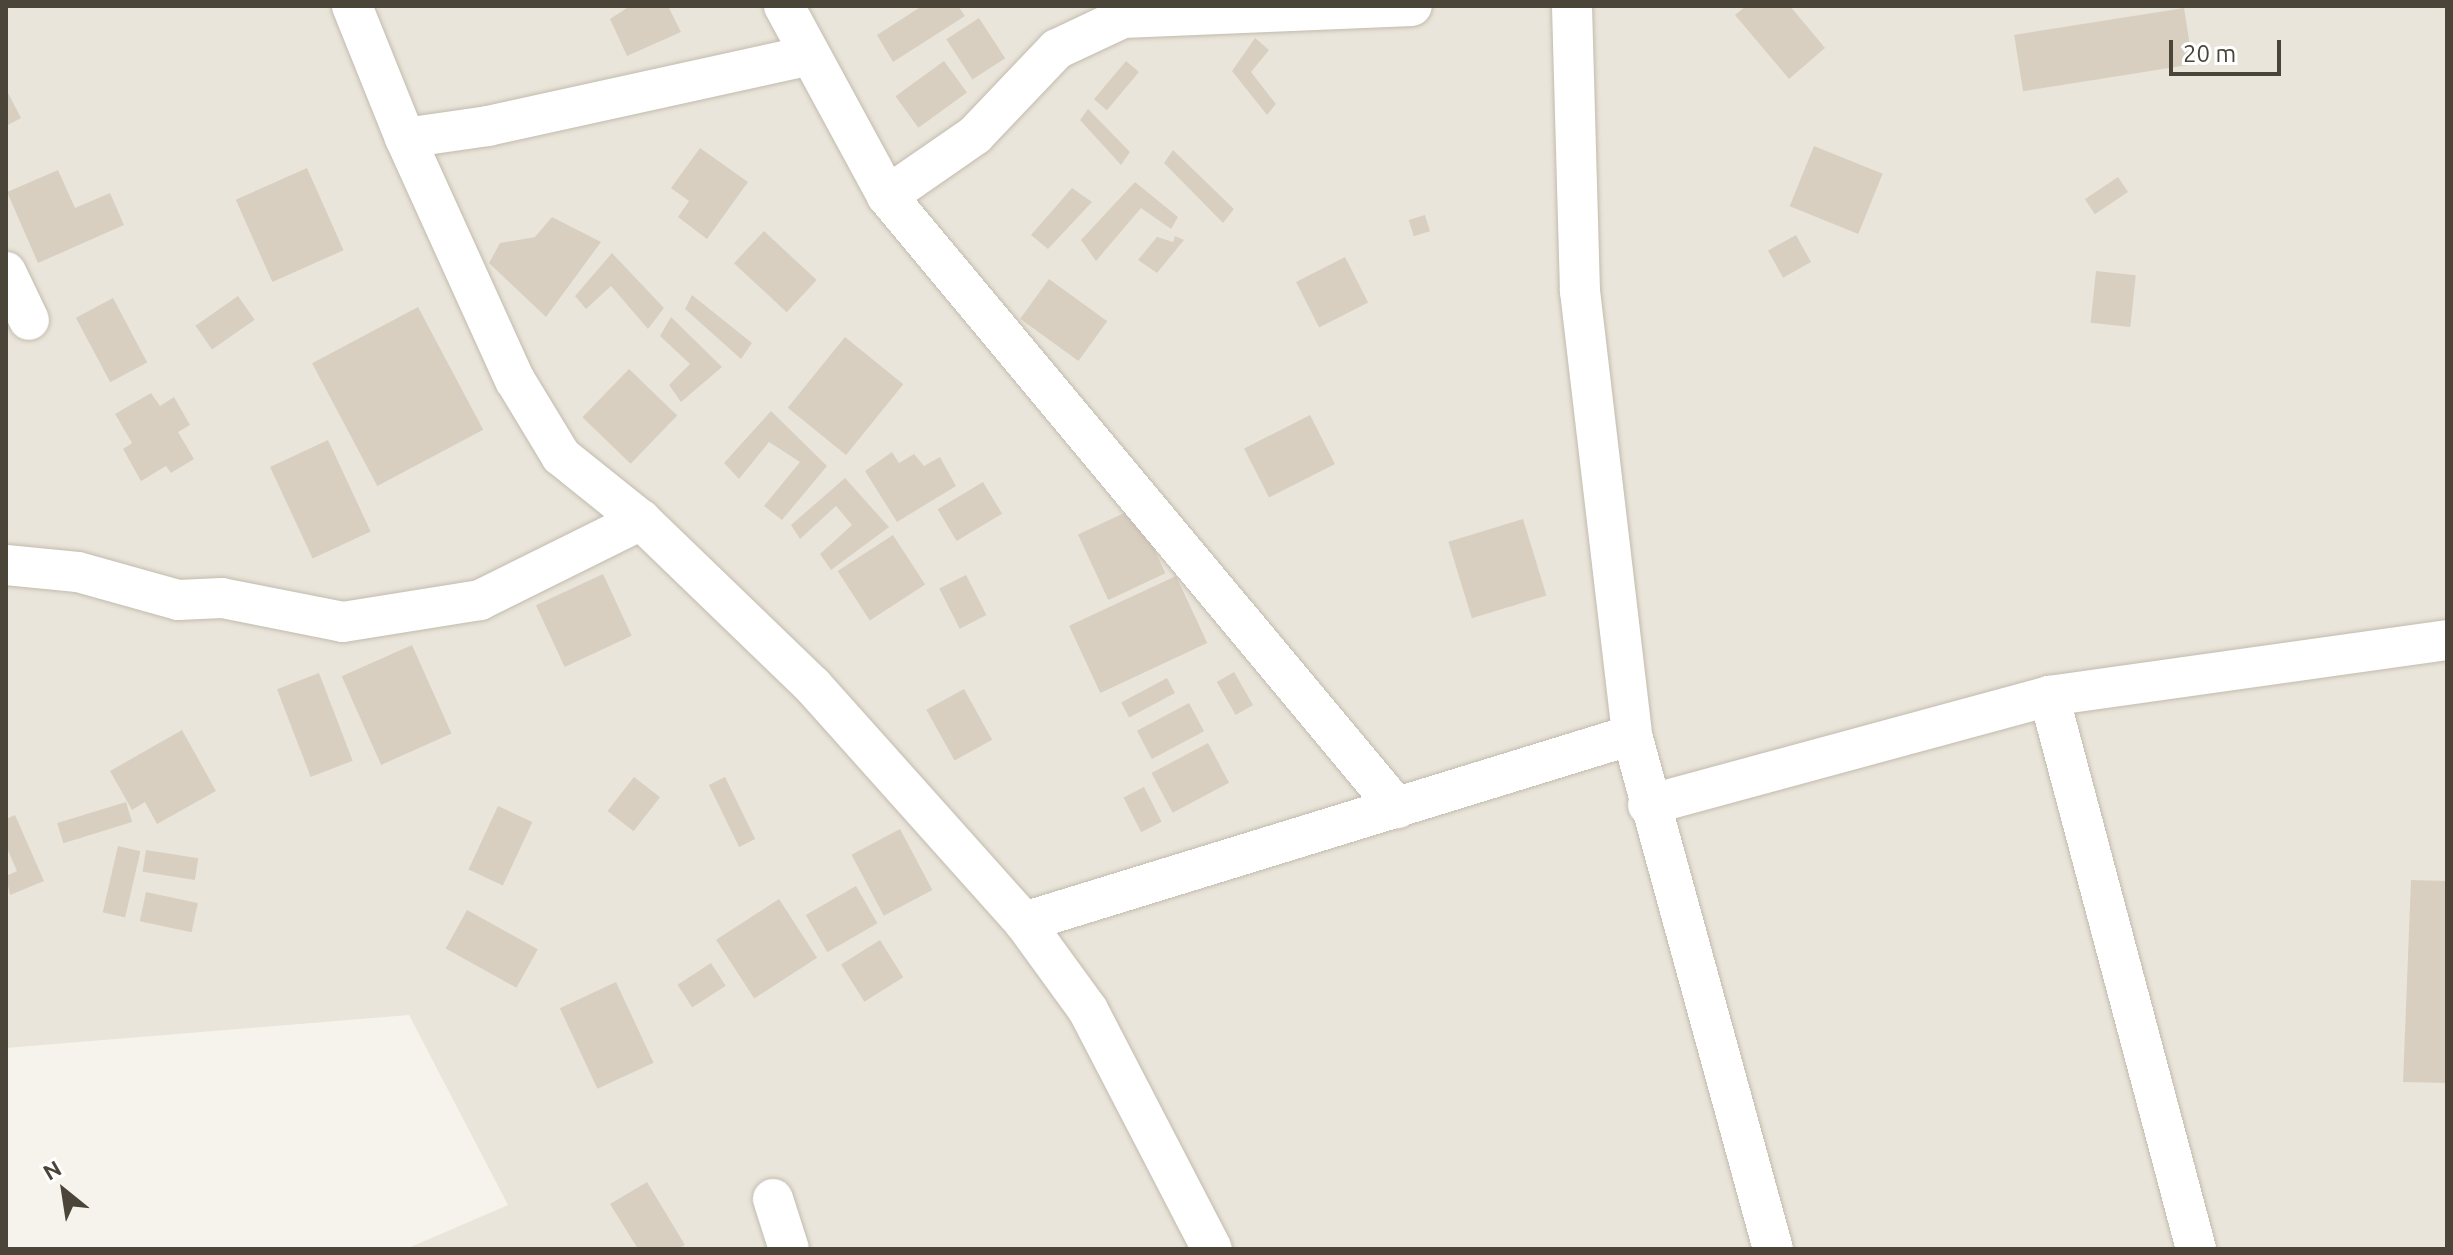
<!DOCTYPE html>
<html>
<head>
<meta charset="utf-8">
<style>
  body { margin:0 }
  #map { position:relative; width:2453px; height:1255px; overflow:hidden; background:#f6f3ec; font-family:Ubuntu,sans-serif }
  div>[style] { position:absolute }
  .residential>* { inset:0; background:#eae5da }
  .building>* { inset:0; background:#d8cfc1; transform-origin:0 0 }
  .roads { filter:drop-shadow(0 0 2px #c2bbae) drop-shadow(0 0 2px #c2bbae) }
  .minor>* { height:40px; margin:-20px; padding:0 20px; transform-origin:20px; border-radius:20px; background:#fff }
  span { translate:-50% -50%; white-space:nowrap; text-align:center; line-height:1.15; -webkit-text-stroke:8px #fff; paint-order:stroke }
  .frame { position:absolute; inset:0; border:8px solid #4b4439; pointer-events:none }
  .north { position:absolute; left:24px; top:1151px; width:80px; height:80px; -webkit-text-stroke:6px #fff; paint-order:stroke; rotate:330deg; font-size:22px; font-weight:700; line-height:32px; text-align:center; color:#4b4439 }
  .north::after { content:''; display:block; margin:auto; width:28px; height:36px; background:#4b4439; clip-path:polygon(50% 0,100% 100%,50% 72%,0 100%) }
  .scale { position:absolute; left:2169px; top:40px; width:112px; height:36px; box-sizing:border-box; border:4px solid #4b4439; border-top:0; padding-left:10px; font-size:24px; line-height:28px; white-space:nowrap; color:#4b4439; -webkit-text-stroke:6px #fff; paint-order:stroke }
</style>
</head>
<body>
<div id="map">
  <div class="residential">
    <i style="clip-path:polygon(6px 6px,2447px 6px,2447px 1249px,406px 1249px,508px 1205px,409px 1015px,6px 1048px)"></i>
  </div>
  <div class="building">
    <i style="clip-path:polygon(630px 6px,668px 6px,681px 32px,627px 56px,610px 19px)"></i>
    <i style="clip-path:polygon(922px 6px,958px 6px,965px 16px,893px 62px,877px 35px)"></i>
    <i style="clip-path:polygon(1746px 6px,1790px 6px,1825px 48px,1789px 79px,1735px 15px)"></i>
    <i style="left:2184px;top:8px;width:57px;height:172px;rotate:81deg"></i>
    <i style="left:979px;top:18px;width:48px;height:39px;rotate:57deg"></i>
    <i style="clip-path:polygon(1255px 38px,1269px 50px,1251px 72px,1276px 104px,1267px 115px,1232px 71px)"></i>
    <i style="left:944px;top:61px;width:39px;height:60px;rotate:54deg"></i>
    <i style="left:1126px;top:61px;width:17px;height:50px;rotate:40deg"></i>
    <i style="clip-path:polygon(6px 89px,21px 118px,6px 126px)"></i>
    <i style="clip-path:polygon(1088px 109px,1130px 152px,1121px 165px,1080px 120px)"></i>
    <i style="left:1814px;top:146px;width:74px;height:65px;rotate:22deg"></i>
    <i style="clip-path:polygon(700px 148px,748px 182px,707px 239px,678px 217px,689px 201px,671px 188px)"></i>
    <i style="clip-path:polygon(1173px 150px,1234px 209px,1223px 223px,1164px 163px)"></i>
    <i style="left:307px;top:168px;width:90px;height:78px;rotate:66deg"></i>
    <i style="clip-path:polygon(58px 170px,75px 208px,110px 193px,124px 225px,38px 263px,7px 192px)"></i>
    <i style="left:2118px;top:177px;width:18px;height:40px;rotate:56deg"></i>
    <i style="clip-path:polygon(1135px 182px,1178px 217px,1171px 229px,1141px 208px,1096px 261px,1081px 240px)"></i>
    <i style="clip-path:polygon(1072px 188px,1092px 202px,1048px 249px,1031px 235px)"></i>
    <i style="left:1425px;top:215px;width:17px;height:17px;rotate:73deg"></i>
    <i style="clip-path:polygon(552px 217px,601px 242px,546px 317px,489px 263px,500px 243px,535px 237px)"></i>
    <i style="left:764px;top:231px;width:72px;height:44px;rotate:43deg"></i>
    <i style="left:1796px;top:235px;width:31px;height:32px;rotate:61deg"></i>
    <i style="clip-path:polygon(1175px 236px,1184px 240px,1157px 273px,1138px 260px,1157px 237px,1173px 242px)"></i>
    <i style="clip-path:polygon(612px 253px,664px 308px,648px 329px,611px 286px,586px 309px,575px 296px)"></i>
    <i style="left:1345px;top:257px;width:51px;height:55px;rotate:63deg"></i>
    <i style="left:2096px;top:271px;width:40px;height:52px;rotate:6deg"></i>
    <i style="left:1049px;top:279px;width:72px;height:49px;rotate:36deg"></i>
    <i style="clip-path:polygon(692px 295px,752px 343px,741px 359px,685px 309px)"></i>
    <i style="left:238px;top:296px;width:29px;height:52px;rotate:55deg"></i>
    <i style="left:113px;top:298px;width:73px;height:42px;rotate:62deg"></i>
    <i style="left:418px;top:307px;width:139px;height:120px;rotate:62deg"></i>
    <i style="clip-path:polygon(671px 317px,722px 367px,681px 402px,669px 385px,690px 364px,660px 336px)"></i>
    <i style="left:845px;top:337px;width:75px;height:91px;rotate:39deg"></i>
    <i style="left:629px;top:369px;width:67px;height:67px;rotate:44deg"></i>
    <i style="clip-path:polygon(151px 393px,160px 406px,174px 397px,190px 425px,178px 432px,194px 459px,171px 473px,166px 466px,141px 481px,123px 449px,132px 443px,115px 414px)"></i>
    <i style="clip-path:polygon(771px 411px,827px 466px,782px 520px,764px 506px,800px 462px,769px 442px,739px 479px,724px 463px)"></i>
    <i style="left:1310px;top:415px;width:55px;height:74px;rotate:63deg"></i>
    <i style="left:328px;top:440px;width:101px;height:64px;rotate:65deg"></i>
    <i style="clip-path:polygon(892px 452px,899px 463px,914px 454px,924px 466px,940px 457px,956px 486px,897px 522px,865px 471px)"></i>
    <i style="clip-path:polygon(845px 478px,889px 527px,831px 570px,820px 554px,852px 525px,836px 506px,800px 539px,791px 525px)"></i>
    <i style="left:983px;top:482px;width:37px;height:53px;rotate:59deg"></i>
    <i style="left:1135px;top:508px;width:72px;height:63px;rotate:65deg"></i>
    <i style="left:1523px;top:519px;width:80px;height:78px;rotate:73deg"></i>
    <i style="left:893px;top:535px;width:59px;height:66px;rotate:57deg"></i>
    <i style="left:603px;top:574px;width:68px;height:74px;rotate:65deg"></i>
    <i style="left:966px;top:575px;width:45px;height:30px;rotate:63deg"></i>
    <i style="left:1176px;top:576px;width:74px;height:118px;rotate:65deg"></i>
    <i style="left:412px;top:645px;width:97px;height:77px;rotate:66deg"></i>
    <i style="left:1234px;top:672px;width:38px;height:20px;rotate:60deg"></i>
    <i style="left:319px;top:673px;width:94px;height:45px;rotate:69deg"></i>
    <i style="left:1167px;top:678px;width:17px;height:52px;rotate:62deg"></i>
    <i style="left:964px;top:689px;width:58px;height:43px;rotate:61deg"></i>
    <i style="left:1189px;top:703px;width:32px;height:59px;rotate:62deg"></i>
    <i style="clip-path:polygon(182px 730px,216px 791px,157px 824px,145px 802px,132px 810px,110px 771px)"></i>
    <i style="left:1208px;top:743px;width:45px;height:64px;rotate:62deg"></i>
    <i style="left:634px;top:777px;width:33px;height:43px;rotate:38deg"></i>
    <i style="left:725px;top:777px;width:69px;height:18px;rotate:64deg"></i>
    <i style="left:1144px;top:787px;width:39px;height:23px;rotate:63deg"></i>
    <i style="left:126px;top:802px;width:21px;height:72px;rotate:73deg"></i>
    <i style="left:498px;top:806px;width:38px;height:70px;rotate:25deg"></i>
    <i style="clip-path:polygon(15px 815px,44px 881px,10px 895px,6px 876px,17px 871px,6px 846px,6px 819px)"></i>
    <i style="left:900px;top:829px;width:69px;height:55px;rotate:62deg"></i>
    <i style="left:118px;top:846px;width:23px;height:68px;rotate:13deg"></i>
    <i style="left:146px;top:850px;width:53px;height:22px;rotate:9deg"></i>
    <i style="clip-path:polygon(2411px 880px,2447px 881px,2447px 1083px,2403px 1082px)"></i>
    <i style="left:856px;top:886px;width:43px;height:58px;rotate:60deg"></i>
    <i style="left:146px;top:892px;width:53px;height:30px;rotate:12deg"></i>
    <i style="left:779px;top:899px;width:70px;height:75px;rotate:57deg"></i>
    <i style="left:467px;top:910px;width:81px;height:44px;rotate:29deg"></i>
    <i style="left:880px;top:940px;width:44px;height:46px;rotate:58deg"></i>
    <i style="left:711px;top:963px;width:27px;height:40px;rotate:57deg"></i>
    <i style="left:616px;top:982px;width:89px;height:62px;rotate:65deg"></i>
    <i style="clip-path:polygon(647px 1182px,685px 1245px,678px 1249px,638px 1249px,610px 1204px)"></i>
  </div>
  <div class="roads">
    <div class="minor">
      <i style="left:352px;top:6px;width:142px;rotate:68.1deg"></i>
      <i style="left:405px;top:138px;width:84px;rotate:-8.2deg"></i>
      <i style="left:488px;top:126px;width:327px;rotate:-12.4deg"></i>
      <i style="left:784px;top:6px;width:216px;rotate:61.5deg"></i>
      <i style="left:887px;top:196px;width:797px;rotate:50.19deg"></i>
      <i style="left:1572px;top:6px;width:285px;rotate:88.4deg"></i>
      <i style="left:1580px;top:291px;width:447px;rotate:83.3deg"></i>
      <i style="left:1632px;top:735px;width:533px;rotate:74.66deg"></i>
      <i style="left:405px;top:138px;width:266px;rotate:65.6deg"></i>
      <i style="left:515px;top:380px;width:89px;rotate:58.8deg"></i>
      <i style="left:561px;top:456px;width:102px;rotate:38.7deg"></i>
      <i style="left:641px;top:520px;width:239px;rotate:44deg"></i>
      <i style="left:813px;top:686px;width:317px;rotate:48.2deg"></i>
      <i style="left:1024px;top:922px;width:109px;rotate:54deg"></i>
      <i style="left:1088px;top:1010px;width:269px;rotate:62.6deg"></i>
      <i style="left:887px;top:196px;width:107px;rotate:-34.7deg"></i>
      <i style="left:975px;top:135px;width:119px;rotate:-46.4deg"></i>
      <i style="left:1057px;top:49px;width:73px;rotate:-25.2deg"></i>
      <i style="left:1123px;top:18px;width:289px;rotate:-2.4deg"></i>
      <i style="left:6px;top:272px;width:53px;rotate:64.4deg"></i>
      <i style="left:6px;top:565px;width:72px;rotate:5.6deg"></i>
      <i style="left:78px;top:572px;width:104px;rotate:15.6deg"></i>
      <i style="left:178px;top:600px;width:44px;rotate:-2.6deg"></i>
      <i style="left:222px;top:598px;width:123px;rotate:11.2deg"></i>
      <i style="left:343px;top:622px;width:139px;rotate:-9.1deg"></i>
      <i style="left:480px;top:600px;width:180px;rotate:-26.4deg"></i>
      <i style="left:2049px;top:696px;width:572px;rotate:75.11deg"></i>
      <i style="left:1648px;top:805px;width:416px;rotate:-15.2deg"></i>
      <i style="left:2049px;top:696px;width:402px;rotate:-8deg"></i>
      <i style="left:1024px;top:922px;width:636px;rotate:-17.1deg"></i>
      <i style="left:773px;top:1199px;width:52px;rotate:72.3deg"></i>
    </div>
  </div>
  <div class="frame"></div>
  <div class="north">N</div>
  <div class="scale">20 m</div>
</div>
</body>
</html>
